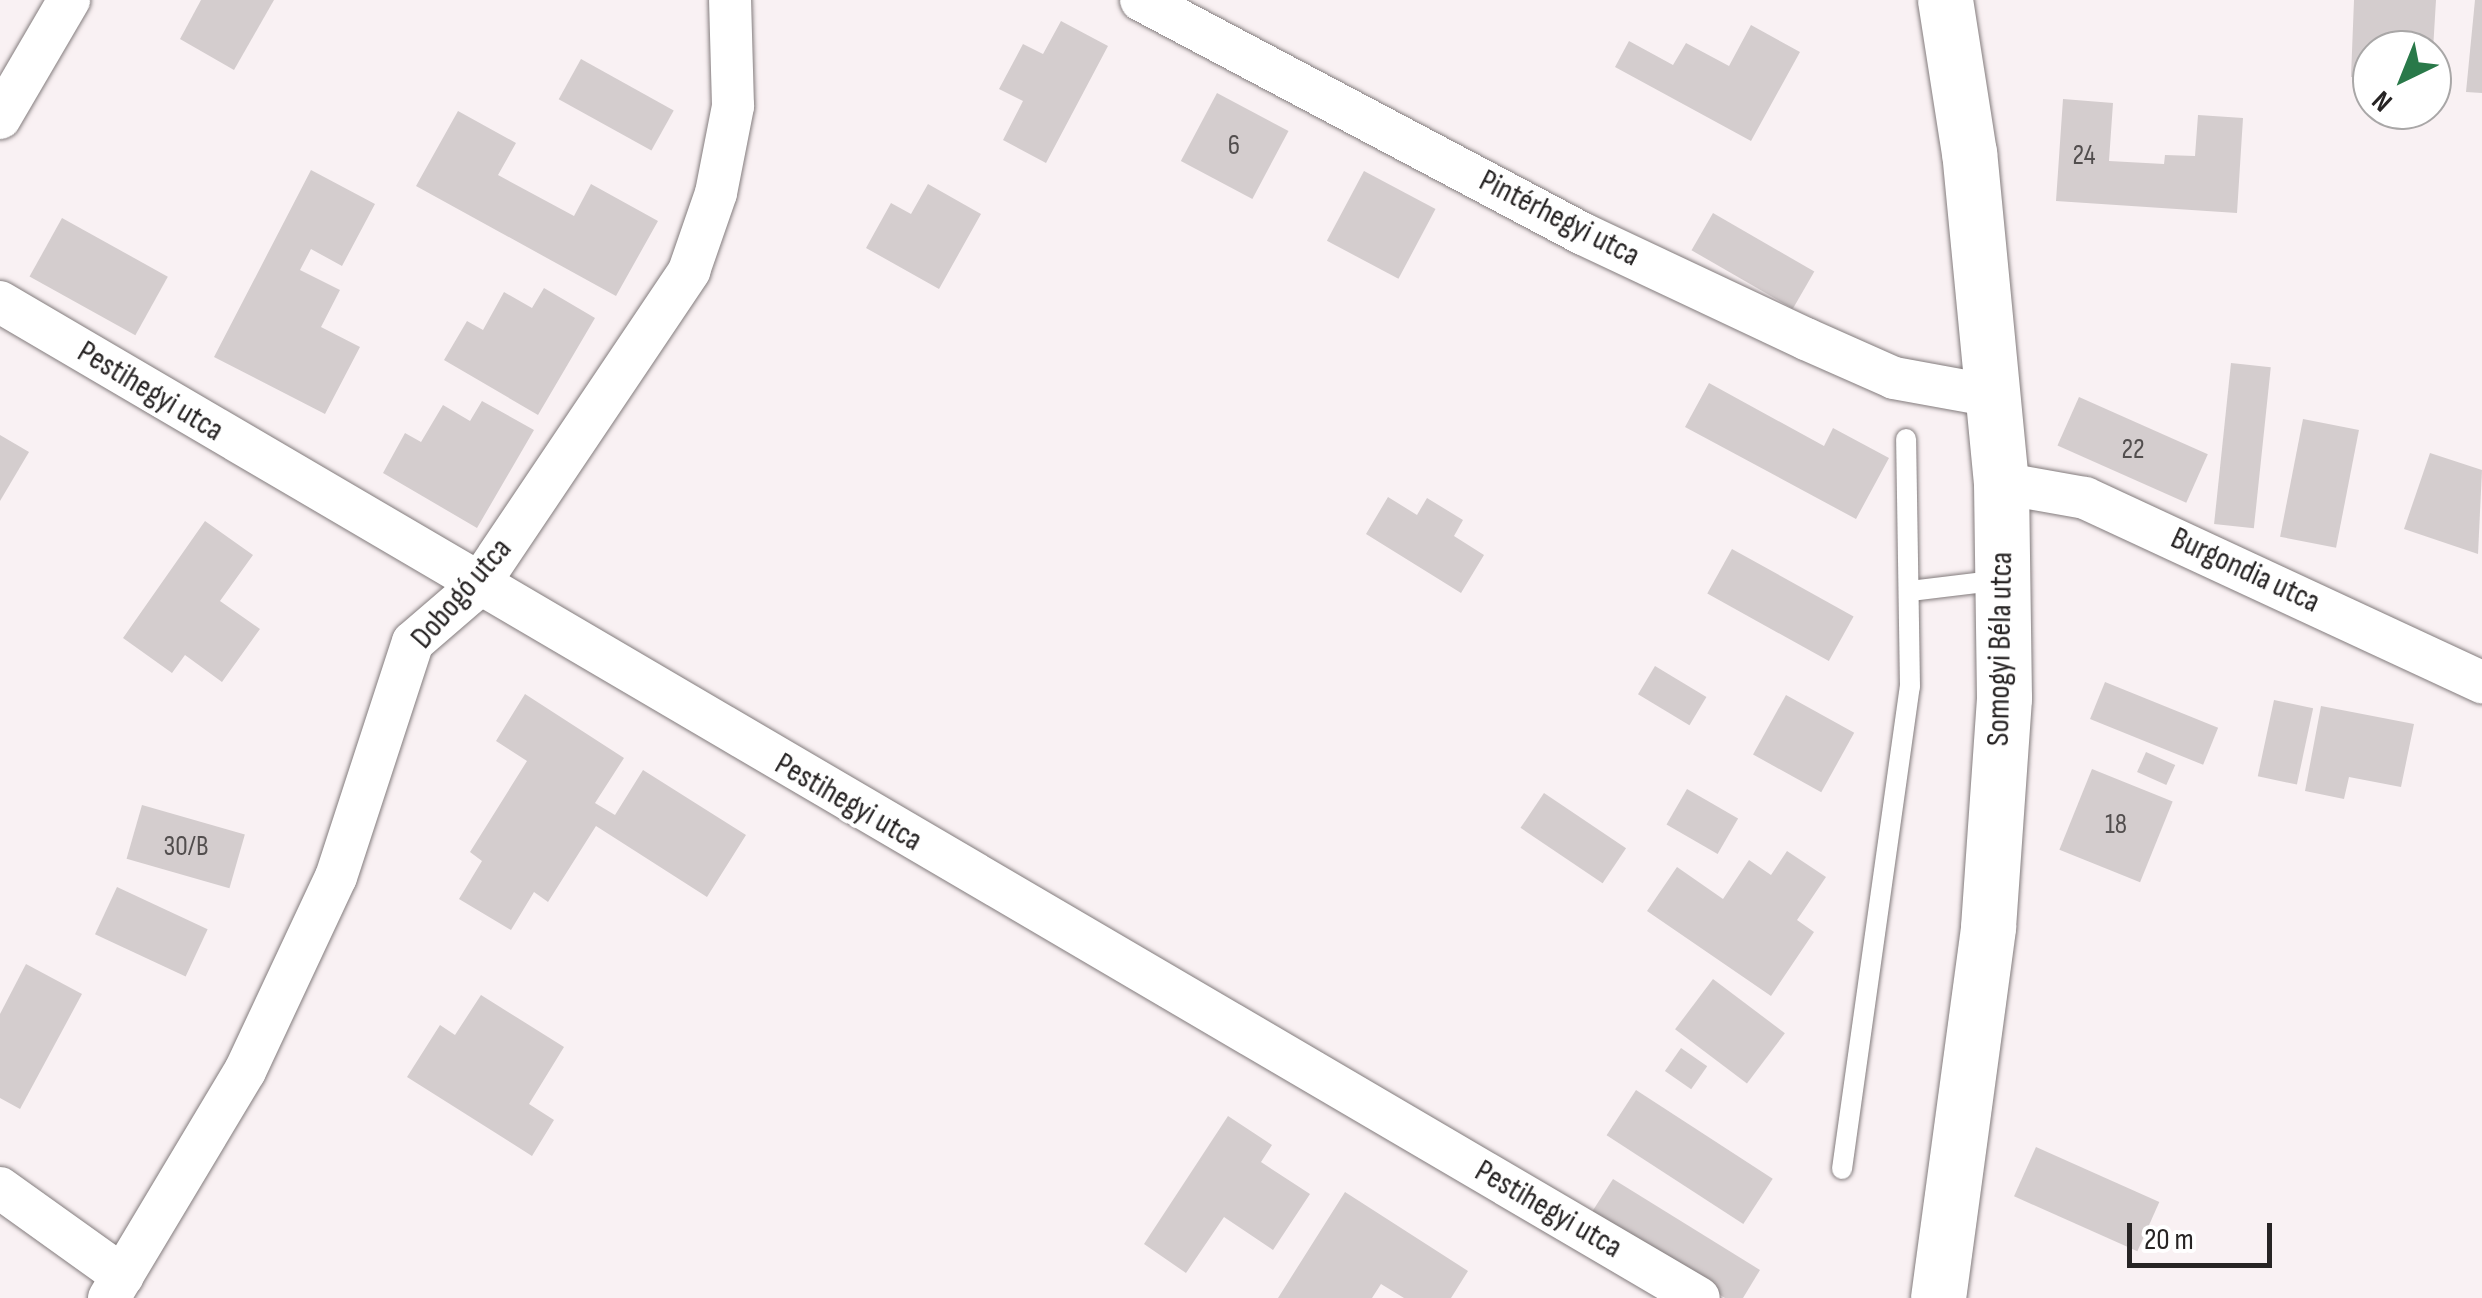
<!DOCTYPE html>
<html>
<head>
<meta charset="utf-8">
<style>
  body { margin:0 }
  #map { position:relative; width:2482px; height:1298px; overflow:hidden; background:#f9f1f3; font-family:"Sofia Sans Condensed",sans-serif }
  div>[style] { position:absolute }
  .building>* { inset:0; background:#d4cdce; transform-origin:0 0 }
  .roads { filter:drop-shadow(0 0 2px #837c7d) drop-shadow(0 0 2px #837c7d) }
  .service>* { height:20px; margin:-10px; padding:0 10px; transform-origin:10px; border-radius:10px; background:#fff }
  .minor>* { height:42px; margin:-21px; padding:0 21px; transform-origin:21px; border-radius:21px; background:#fff }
  .secondary>* { height:55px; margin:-27.5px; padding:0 27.5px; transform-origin:27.5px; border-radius:27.5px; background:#fff }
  span { translate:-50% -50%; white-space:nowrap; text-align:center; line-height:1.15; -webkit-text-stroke:8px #fff; paint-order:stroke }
  .number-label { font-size:28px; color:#524e4e }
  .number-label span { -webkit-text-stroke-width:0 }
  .street-label { font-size:32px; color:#272424 }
  .north { position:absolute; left:2352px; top:30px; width:100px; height:100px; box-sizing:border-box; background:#fff; border:2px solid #a9a7a7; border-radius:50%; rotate:223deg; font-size:28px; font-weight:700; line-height:40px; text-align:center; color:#272424 }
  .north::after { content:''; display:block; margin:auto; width:35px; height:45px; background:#297949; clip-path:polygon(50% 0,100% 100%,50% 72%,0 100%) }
  .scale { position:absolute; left:2127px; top:1223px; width:145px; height:45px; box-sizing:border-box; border:5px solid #272424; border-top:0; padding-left:12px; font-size:30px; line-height:35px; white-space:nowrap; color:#272424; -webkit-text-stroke:8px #fff; paint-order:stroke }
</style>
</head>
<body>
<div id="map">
  <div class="building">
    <i style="clip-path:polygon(201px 0,274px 0,234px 70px,180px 39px)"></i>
    <i style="clip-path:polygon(2354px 0,2436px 0,2433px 50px,2372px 50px,2372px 78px,2351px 77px)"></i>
    <i style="clip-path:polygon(2475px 0,2482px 0,2482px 93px,2466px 92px)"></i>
    <i style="clip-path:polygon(1061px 21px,1108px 46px,1046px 163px,1003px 140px,1023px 101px,999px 89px,1023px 44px,1043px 54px)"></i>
    <i style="clip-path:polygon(1751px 25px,1800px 52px,1751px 141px,1615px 67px,1629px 41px,1673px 65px,1686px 43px,1729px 66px)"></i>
    <i style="left:581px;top:59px;width:106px;height:46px;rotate:29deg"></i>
    <i style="left:1217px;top:93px;width:81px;height:77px;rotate:28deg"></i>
    <i style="clip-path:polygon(2063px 99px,2113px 103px,2109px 161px,2164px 164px,2165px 155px,2195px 156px,2198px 115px,2243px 118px,2237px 213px,2056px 201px)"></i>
    <i style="clip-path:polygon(458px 111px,516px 143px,498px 175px,574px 216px,591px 184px,658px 221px,616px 296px,416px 186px)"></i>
    <i style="clip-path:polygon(311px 170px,375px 204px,342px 266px,311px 249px,300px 270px,340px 290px,321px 327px,360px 347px,325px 414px,214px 357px)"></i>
    <i style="left:1364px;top:171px;width:81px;height:79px;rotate:28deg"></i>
    <i style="clip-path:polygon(928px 184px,981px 214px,939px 289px,866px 248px,891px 203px,911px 214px)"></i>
    <i style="left:1713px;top:213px;width:117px;height:43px;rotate:30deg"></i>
    <i style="left:62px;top:218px;width:121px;height:67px;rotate:29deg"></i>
    <i style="clip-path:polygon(544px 288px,595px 318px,538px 415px,444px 360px,467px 321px,483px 330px,504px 292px,532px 308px)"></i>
    <i style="left:2231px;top:363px;width:40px;height:162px;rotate:6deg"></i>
    <i style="clip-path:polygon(1709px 383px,1824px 446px,1833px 428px,1889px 458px,1856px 519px,1685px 427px)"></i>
    <i style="left:2079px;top:397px;width:141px;height:53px;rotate:24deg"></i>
    <i style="clip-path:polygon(482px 401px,534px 430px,477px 528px,383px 473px,405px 433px,421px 442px,443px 405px,470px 421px)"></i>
    <i style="left:2303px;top:419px;width:57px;height:120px;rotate:11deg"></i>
    <i style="clip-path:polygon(0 435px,29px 452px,0 501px)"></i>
    <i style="clip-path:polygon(2430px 453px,2482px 470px,2478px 554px,2404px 529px)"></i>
    <i style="clip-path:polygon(1388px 497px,1417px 515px,1427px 498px,1463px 520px,1454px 536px,1484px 555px,1461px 593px,1366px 534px)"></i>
    <i style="clip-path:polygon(205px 521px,253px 555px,220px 601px,260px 629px,222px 682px,185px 655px,172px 673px,123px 638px)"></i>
    <i style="left:1732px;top:549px;width:139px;height:51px;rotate:29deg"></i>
    <i style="left:1655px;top:666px;width:60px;height:33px;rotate:31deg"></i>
    <i style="left:2105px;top:682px;width:122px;height:40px;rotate:22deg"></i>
    <i style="clip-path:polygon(525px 694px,624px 758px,595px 803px,615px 815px,643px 770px,746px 835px,707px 897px,596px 826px,548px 902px,534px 892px,511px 930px,459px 899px,482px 861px,470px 852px,527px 761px,496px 741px)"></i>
    <i style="left:1786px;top:695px;width:78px;height:68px;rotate:29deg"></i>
    <i style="left:2274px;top:700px;width:40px;height:78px;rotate:12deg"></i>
    <i style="clip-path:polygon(2321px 706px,2414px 724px,2401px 787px,2349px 777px,2344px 799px,2305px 791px)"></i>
    <i style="left:2146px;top:752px;width:32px;height:22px;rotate:24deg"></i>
    <i style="left:2092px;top:769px;width:87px;height:87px;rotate:22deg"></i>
    <i style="left:1687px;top:789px;width:59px;height:41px;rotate:30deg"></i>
    <i style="left:1544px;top:793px;width:99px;height:42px;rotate:34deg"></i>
    <i style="left:142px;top:805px;width:107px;height:56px;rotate:16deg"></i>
    <i style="clip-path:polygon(1787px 851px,1826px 877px,1797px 920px,1814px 932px,1771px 996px,1647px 911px,1677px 867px,1723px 899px,1749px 860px,1771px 875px)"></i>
    <i style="left:117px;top:887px;width:100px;height:52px;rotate:25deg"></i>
    <i style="clip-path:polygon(26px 964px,82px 994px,20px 1109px,0 1098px,0 1014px)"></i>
    <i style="left:1713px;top:979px;width:90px;height:63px;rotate:37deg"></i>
    <i style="clip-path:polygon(481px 995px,564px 1047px,529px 1104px,554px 1120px,532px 1156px,407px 1077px,440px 1025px,455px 1035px)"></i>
    <i style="left:1681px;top:1048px;width:32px;height:28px;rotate:35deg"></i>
    <i style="left:1636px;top:1090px;width:163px;height:54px;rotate:33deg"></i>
    <i style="clip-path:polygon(1228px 1116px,1272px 1145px,1261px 1162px,1310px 1194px,1273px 1250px,1224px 1217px,1186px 1273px,1144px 1244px)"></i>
    <i style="left:2036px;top:1147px;width:135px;height:54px;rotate:24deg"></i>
    <i style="clip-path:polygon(1613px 1179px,1760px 1270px,1743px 1298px,1725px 1298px,1590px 1215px)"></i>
    <i style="clip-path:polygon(1345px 1192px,1468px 1271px,1451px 1298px,1404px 1298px,1381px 1284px,1372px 1298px,1278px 1298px)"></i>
  </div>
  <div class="roads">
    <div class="service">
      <i style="left:1910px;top:591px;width:92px;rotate:-6.9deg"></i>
      <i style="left:1842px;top:1169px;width:487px;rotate:-82deg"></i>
      <i style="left:1910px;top:687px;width:248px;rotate:-90.9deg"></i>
    </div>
    <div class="minor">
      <i style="left:1141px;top:0;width:500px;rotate:27.9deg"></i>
      <i style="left:1583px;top:234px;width:246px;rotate:25.2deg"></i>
      <i style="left:1806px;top:339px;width:96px;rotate:23.9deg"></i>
      <i style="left:1894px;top:378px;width:101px;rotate:10.3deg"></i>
      <i style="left:0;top:118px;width:137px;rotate:-59.7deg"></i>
      <i style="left:0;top:302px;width:1969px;rotate:30.38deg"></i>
      <i style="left:2001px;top:483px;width:85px;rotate:10.1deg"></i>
      <i style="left:2085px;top:498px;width:438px;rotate:24.9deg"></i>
      <i style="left:0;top:1188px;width:151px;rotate:35.6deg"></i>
      <i style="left:109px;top:1298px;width:265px;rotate:-59.1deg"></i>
      <i style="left:245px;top:1071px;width:214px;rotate:-64.9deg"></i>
      <i style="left:336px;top:877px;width:247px;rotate:-71.9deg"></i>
      <i style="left:413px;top:642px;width:84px;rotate:-40.7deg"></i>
      <i style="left:477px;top:587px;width:381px;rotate:-56.1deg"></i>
      <i style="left:689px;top:271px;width:83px;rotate:-70.9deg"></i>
      <i style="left:716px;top:193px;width:89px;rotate:-78.9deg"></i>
      <i style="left:733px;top:106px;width:106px;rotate:-91.6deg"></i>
    </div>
    <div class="secondary">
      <i style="left:1938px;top:1298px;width:374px;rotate:-82.3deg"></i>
      <i style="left:1988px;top:927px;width:230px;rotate:-86deg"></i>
      <i style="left:2004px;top:698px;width:215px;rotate:-90.8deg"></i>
      <i style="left:2001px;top:483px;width:332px;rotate:-95.5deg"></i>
      <i style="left:1969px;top:153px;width:155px;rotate:-98.9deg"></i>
    </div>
  </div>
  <div class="number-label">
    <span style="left:1234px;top:146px">6</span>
    <span style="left:2084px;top:156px">24</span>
    <span style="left:2133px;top:450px">22</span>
    <span style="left:2116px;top:825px">18</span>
    <span style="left:186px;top:847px">30/B</span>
  </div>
  <div class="street-label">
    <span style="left:1559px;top:219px;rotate:27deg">Pintérhegyi utca</span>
    <span style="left:150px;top:392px;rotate:31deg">Pestihegyi utca</span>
    <span style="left:2245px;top:571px;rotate:25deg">Burgondia utca</span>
    <span style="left:462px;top:594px;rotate:-49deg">Dobogó utca</span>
    <span style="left:2001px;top:649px;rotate:-89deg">Somogyi Béla utca</span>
    <span style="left:848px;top:803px;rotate:30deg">Pestihegyi utca</span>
    <span style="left:1548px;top:1210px;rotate:30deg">Pestihegyi utca</span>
  </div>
  <div class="north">N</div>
  <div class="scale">20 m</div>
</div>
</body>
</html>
